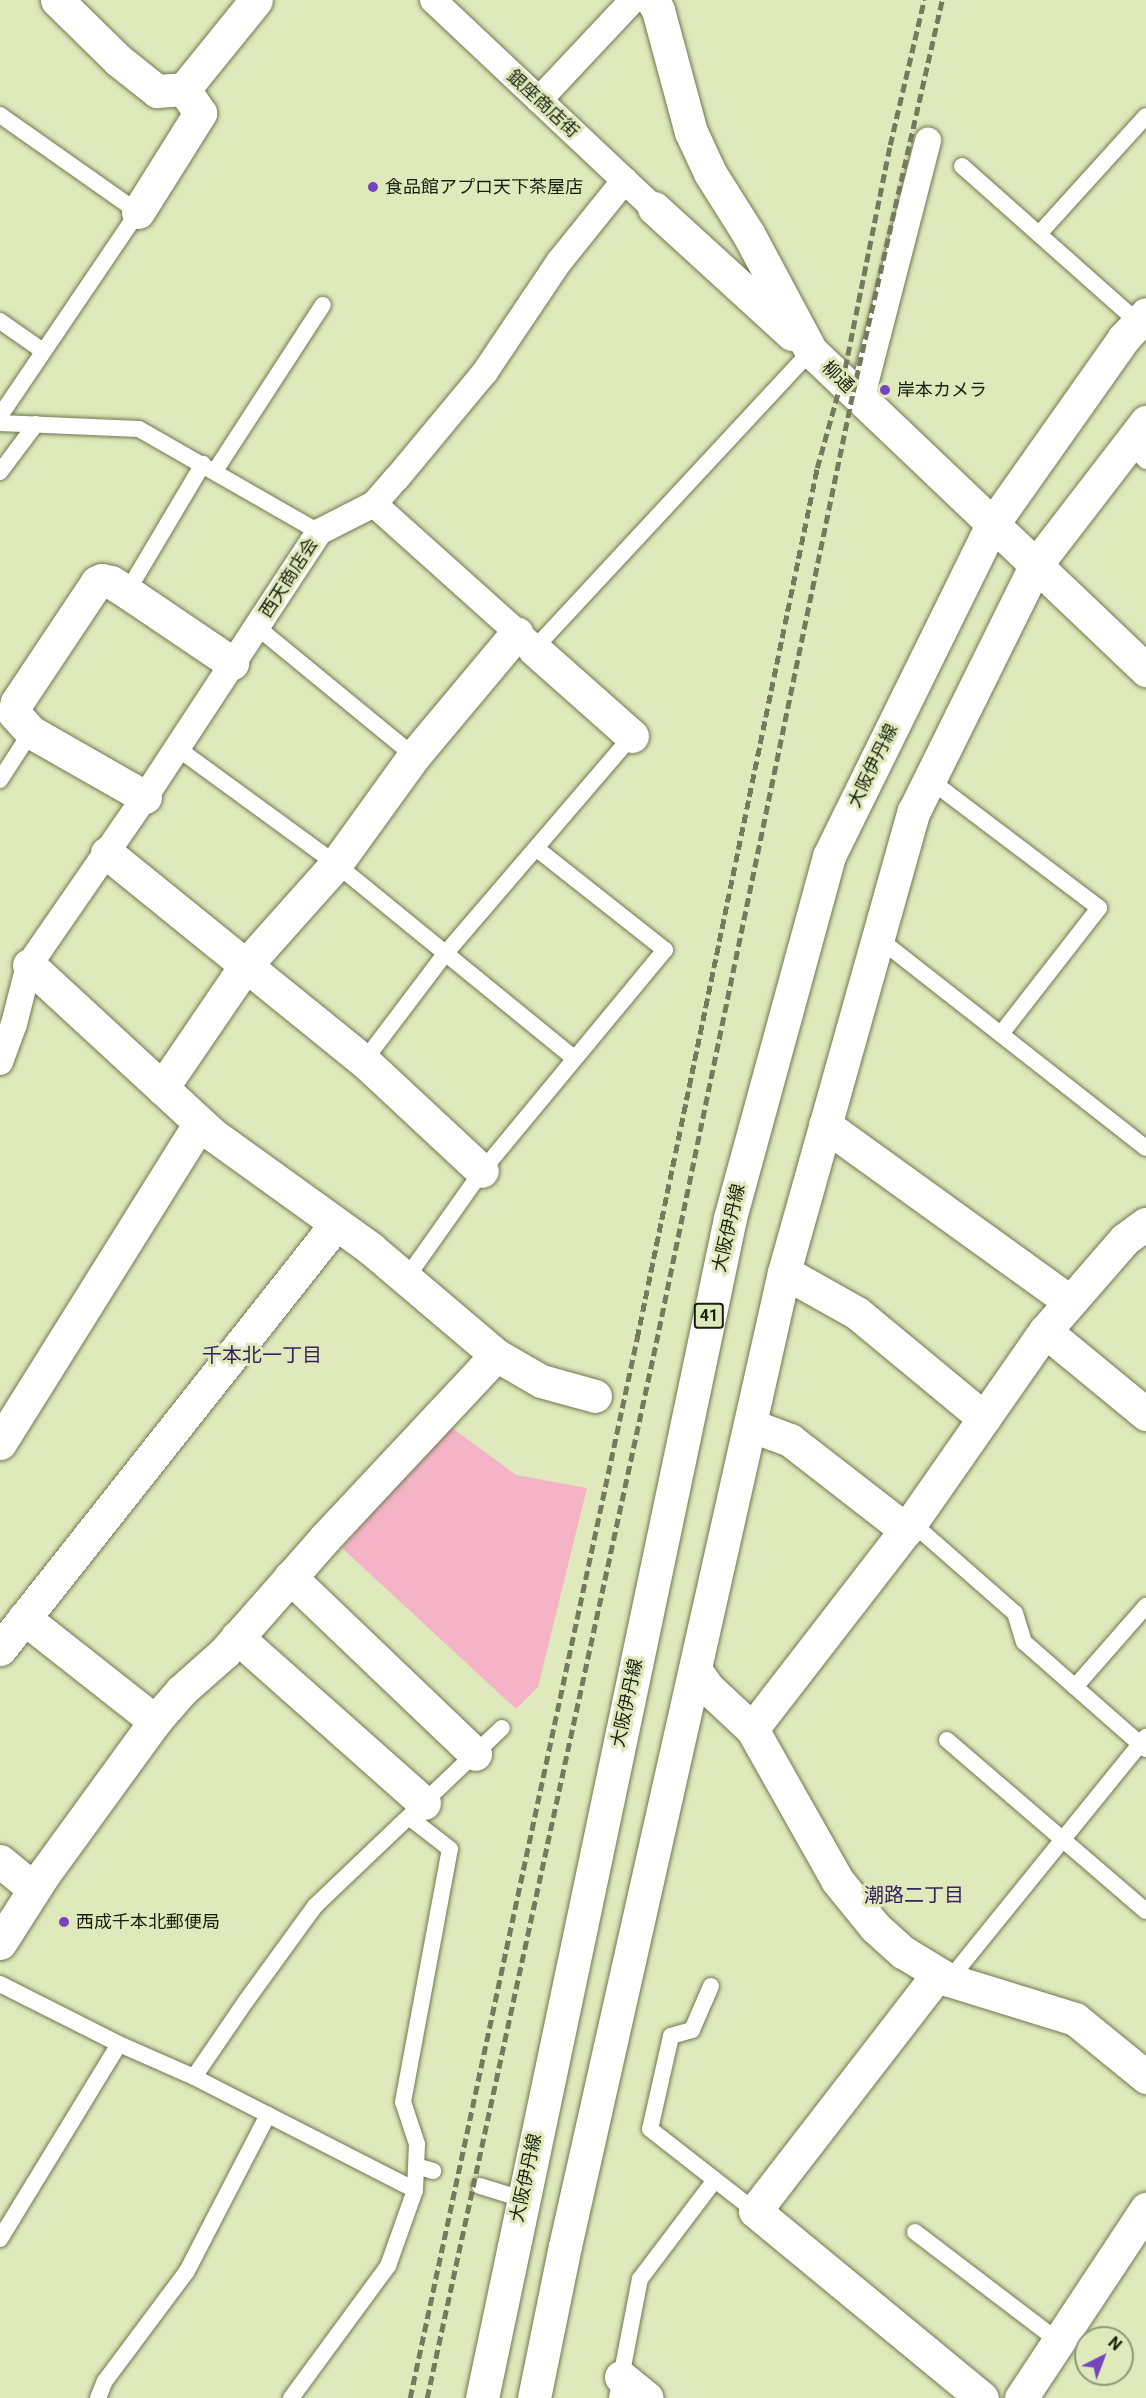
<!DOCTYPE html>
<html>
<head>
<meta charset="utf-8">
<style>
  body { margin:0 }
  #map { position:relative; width:1146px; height:2398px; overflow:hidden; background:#dfe9bc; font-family:Roboto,"Noto Sans JP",sans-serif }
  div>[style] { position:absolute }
  .green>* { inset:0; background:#f5b3c8 }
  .roads { filter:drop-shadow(0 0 2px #6f784f) drop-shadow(0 0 2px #6f784f) }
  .service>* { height:16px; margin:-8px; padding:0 8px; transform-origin:8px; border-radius:8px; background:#fff }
  .pedestrian>* { height:26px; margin:-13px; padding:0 13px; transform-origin:13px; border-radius:13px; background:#fff }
  .minor>* { height:33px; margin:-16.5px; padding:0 16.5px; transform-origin:16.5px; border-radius:16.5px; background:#fff }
  .primary>* { height:33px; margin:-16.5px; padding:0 16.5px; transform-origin:16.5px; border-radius:16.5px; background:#fff }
  .rail>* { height:4.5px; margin-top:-2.25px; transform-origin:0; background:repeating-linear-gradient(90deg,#747b5d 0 9px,transparent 0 13.5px) }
  .dots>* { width:16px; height:16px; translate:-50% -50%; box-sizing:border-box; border:3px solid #dfe9bc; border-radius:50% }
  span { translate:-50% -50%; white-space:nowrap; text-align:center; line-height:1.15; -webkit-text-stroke:6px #dfe9bc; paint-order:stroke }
  .shield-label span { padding:2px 4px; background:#dfe9bc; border:2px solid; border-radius:4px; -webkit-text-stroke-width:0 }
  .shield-label { font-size:16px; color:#1b1e0d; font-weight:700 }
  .street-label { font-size:18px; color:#1b1e0d }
  .poi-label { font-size:18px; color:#1b1e0d }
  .left { translate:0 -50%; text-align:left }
  .neighbourhood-label { font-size:20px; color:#38225c }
  .north { position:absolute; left:1074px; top:2326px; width:60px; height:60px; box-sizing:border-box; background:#dfe9bc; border:2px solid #919876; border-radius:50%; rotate:42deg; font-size:16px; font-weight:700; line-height:24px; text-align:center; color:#1b1e0d }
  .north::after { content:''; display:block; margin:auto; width:21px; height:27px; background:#7545bd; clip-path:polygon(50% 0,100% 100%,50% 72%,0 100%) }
</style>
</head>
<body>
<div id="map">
  <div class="green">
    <i style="clip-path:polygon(448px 1425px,516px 1475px,587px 1488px,538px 1687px,516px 1709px,342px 1548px)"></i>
  </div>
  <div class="roads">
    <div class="service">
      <i style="left:0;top:115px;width:169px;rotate:35.1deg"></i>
      <i style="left:138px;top:212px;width:246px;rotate:124.1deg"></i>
      <i style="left:962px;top:166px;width:235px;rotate:41.6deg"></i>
      <i style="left:1039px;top:234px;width:159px;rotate:-47.8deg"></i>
      <i style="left:0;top:321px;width:52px;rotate:34.9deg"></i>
      <i style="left:0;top:423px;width:139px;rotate:2.5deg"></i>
      <i style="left:139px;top:429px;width:207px;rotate:29.8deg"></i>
      <i style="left:1129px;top:444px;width:24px;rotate:45deg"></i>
      <i style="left:215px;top:471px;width:198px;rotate:-57deg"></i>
      <i style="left:0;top:472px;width:60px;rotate:-53.1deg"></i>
      <i style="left:127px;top:592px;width:149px;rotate:-59.3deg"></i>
      <i style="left:257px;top:627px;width:203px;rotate:39.4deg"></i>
      <i style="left:534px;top:649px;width:407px;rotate:-47.1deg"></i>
      <i style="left:177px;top:748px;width:197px;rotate:36.1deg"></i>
      <i style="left:336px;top:864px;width:307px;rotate:39.2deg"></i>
      <i style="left:0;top:780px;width:57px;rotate:-57.1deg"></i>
      <i style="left:930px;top:780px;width:212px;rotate:37.1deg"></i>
      <i style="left:1099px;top:908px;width:160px;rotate:127.9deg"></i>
      <i style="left:878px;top:938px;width:340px;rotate:38.1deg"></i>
      <i style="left:364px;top:1061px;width:134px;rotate:-52.9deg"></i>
      <i style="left:445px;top:954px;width:287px;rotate:-49.4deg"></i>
      <i style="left:407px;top:1277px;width:130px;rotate:-54.7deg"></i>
      <i style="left:482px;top:1171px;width:287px;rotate:-50.4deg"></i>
      <i style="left:665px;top:950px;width:164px;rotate:-141.7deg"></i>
      <i style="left:911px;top:1522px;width:138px;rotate:41.2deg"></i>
      <i style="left:1015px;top:1613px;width:30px;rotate:73deg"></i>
      <i style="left:1024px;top:1642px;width:162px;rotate:41.3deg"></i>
      <i style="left:1075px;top:1687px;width:108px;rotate:-48.8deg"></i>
      <i style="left:947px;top:1740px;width:262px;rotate:40.7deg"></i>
      <i style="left:949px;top:1980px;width:313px;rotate:-51deg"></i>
      <i style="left:0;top:1984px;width:133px;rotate:26.8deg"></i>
      <i style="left:119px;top:2044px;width:82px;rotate:23.7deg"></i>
      <i style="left:194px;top:2077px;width:248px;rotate:27.1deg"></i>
      <i style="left:711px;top:1986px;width:48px;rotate:113.4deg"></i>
      <i style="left:692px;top:2030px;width:22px;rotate:164deg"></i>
      <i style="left:671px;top:2036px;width:95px;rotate:102.7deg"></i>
      <i style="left:650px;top:2129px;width:133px;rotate:38deg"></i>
      <i style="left:194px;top:2077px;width:92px;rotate:-55.6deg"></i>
      <i style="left:246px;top:2001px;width:117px;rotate:-54deg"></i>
      <i style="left:315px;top:1906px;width:258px;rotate:-43.6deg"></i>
      <i style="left:416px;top:2166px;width:18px;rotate:16deg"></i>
      <i style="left:480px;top:2186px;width:44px;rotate:17.2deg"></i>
      <i style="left:915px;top:2232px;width:180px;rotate:37.3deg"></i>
      <i style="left:0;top:2239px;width:228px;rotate:-58.6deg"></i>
      <i style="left:98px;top:2398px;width:18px;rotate:-68deg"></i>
      <i style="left:105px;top:2381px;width:137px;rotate:-53.3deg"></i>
      <i style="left:187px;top:2271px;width:176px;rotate:-62.6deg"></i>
      <i style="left:291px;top:2398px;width:164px;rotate:-53.7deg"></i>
      <i style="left:388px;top:2266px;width:81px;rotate:-70.4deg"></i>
      <i style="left:415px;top:2190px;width:46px;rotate:-87.5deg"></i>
      <i style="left:417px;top:2144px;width:44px;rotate:-108.4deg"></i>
      <i style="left:403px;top:2102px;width:257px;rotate:-79.5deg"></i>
      <i style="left:450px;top:1849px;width:51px;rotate:-142.2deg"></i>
      <i style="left:617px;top:2398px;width:121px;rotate:-79.1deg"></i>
      <i style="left:640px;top:2279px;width:124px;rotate:-52.9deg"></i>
    </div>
    <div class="pedestrian">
      <i style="left:433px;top:0;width:303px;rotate:43.3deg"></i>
      <i style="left:539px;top:100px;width:137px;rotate:-46.8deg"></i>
      <i style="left:861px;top:400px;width:268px;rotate:-75.5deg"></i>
      <i style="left:374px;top:504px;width:210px;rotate:41.9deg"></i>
      <i style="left:0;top:1062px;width:40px;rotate:-69.8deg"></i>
      <i style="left:14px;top:1024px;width:61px;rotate:-75.7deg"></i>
      <i style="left:29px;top:965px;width:204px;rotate:-55.4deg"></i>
      <i style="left:145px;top:797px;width:317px;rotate:-56.7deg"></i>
      <i style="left:319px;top:532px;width:62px;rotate:-27deg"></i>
      <i style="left:374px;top:504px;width:35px;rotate:-49deg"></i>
      <i style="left:397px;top:478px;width:138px;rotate:-50.3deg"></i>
      <i style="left:485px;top:372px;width:133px;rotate:-56.1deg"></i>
      <i style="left:559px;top:262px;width:105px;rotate:-51.2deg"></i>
    </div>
    <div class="minor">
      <i style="left:57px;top:0;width:86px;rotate:44.5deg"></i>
      <i style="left:118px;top:60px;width:50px;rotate:38.5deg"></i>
      <i style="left:157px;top:91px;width:27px;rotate:-4deg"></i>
      <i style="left:652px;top:0;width:12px;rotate:59deg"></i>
      <i style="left:658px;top:10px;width:126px;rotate:74.9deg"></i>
      <i style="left:691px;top:132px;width:45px;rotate:65.1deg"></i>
      <i style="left:710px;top:173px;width:73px;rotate:57.8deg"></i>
      <i style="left:749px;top:235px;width:132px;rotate:61.9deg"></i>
      <i style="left:811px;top:351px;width:463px;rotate:43.6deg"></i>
      <i style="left:654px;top:208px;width:187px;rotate:42.4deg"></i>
      <i style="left:138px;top:212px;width:117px;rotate:-57.9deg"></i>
      <i style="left:200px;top:113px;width:29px;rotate:-124deg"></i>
      <i style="left:184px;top:89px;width:114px;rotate:-51deg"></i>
      <i style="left:534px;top:649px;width:131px;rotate:41.6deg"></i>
      <i style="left:145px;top:797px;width:131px;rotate:-150.3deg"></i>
      <i style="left:31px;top:732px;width:25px;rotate:-132deg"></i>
      <i style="left:14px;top:713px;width:11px;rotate:-75deg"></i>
      <i style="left:17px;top:702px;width:144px;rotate:-56.3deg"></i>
      <i style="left:97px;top:582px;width:5px;rotate:-22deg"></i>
      <i style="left:102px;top:580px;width:9px;rotate:13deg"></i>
      <i style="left:111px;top:582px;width:19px;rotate:32deg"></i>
      <i style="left:127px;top:592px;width:127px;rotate:34.1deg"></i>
      <i style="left:107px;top:853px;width:331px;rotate:39deg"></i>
      <i style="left:364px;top:1061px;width:161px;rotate:43deg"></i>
      <i style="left:29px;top:965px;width:249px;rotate:42.7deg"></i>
      <i style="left:212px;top:1134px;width:195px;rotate:35.8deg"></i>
      <i style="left:370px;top:1248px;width:165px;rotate:40.3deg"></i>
      <i style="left:496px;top:1355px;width:52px;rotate:30deg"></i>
      <i style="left:541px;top:1381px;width:56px;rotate:15.5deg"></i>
      <i style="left:162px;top:1088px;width:149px;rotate:-55.7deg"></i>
      <i style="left:246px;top:965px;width:135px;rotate:-48.3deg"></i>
      <i style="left:336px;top:864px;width:133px;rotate:-54.2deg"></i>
      <i style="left:414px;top:756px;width:160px;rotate:-50.1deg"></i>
      <i style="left:825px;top:1125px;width:302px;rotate:35.8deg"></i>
      <i style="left:784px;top:1272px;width:84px;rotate:29.3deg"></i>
      <i style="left:857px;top:1313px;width:165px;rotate:39.6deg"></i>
      <i style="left:1045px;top:1331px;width:131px;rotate:39.4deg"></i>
      <i style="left:750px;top:1425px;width:43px;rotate:20.6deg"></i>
      <i style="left:790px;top:1440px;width:147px;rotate:37.8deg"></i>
      <i style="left:0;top:1443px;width:377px;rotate:-58deg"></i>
      <i style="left:290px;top:1577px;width:256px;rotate:43.7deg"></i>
      <i style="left:24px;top:1618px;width:167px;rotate:38.2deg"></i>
      <i style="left:237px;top:1637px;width:250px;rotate:41.6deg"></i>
      <i style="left:0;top:1649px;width:542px;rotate:-51.67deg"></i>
      <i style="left:695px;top:1670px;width:22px;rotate:54deg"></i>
      <i style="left:708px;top:1688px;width:60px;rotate:43deg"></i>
      <i style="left:752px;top:1729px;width:173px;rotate:60.6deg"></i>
      <i style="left:837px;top:1880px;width:60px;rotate:51deg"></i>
      <i style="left:875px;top:1927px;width:38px;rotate:42deg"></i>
      <i style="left:903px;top:1952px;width:54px;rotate:31.3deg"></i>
      <i style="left:949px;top:1980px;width:132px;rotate:17.2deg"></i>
      <i style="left:1075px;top:2019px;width:92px;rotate:39.2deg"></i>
      <i style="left:752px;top:1729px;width:252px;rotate:-52.3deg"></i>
      <i style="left:906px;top:1530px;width:243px;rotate:-55.1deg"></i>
      <i style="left:1045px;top:1331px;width:122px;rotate:-49deg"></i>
      <i style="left:1125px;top:1239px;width:26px;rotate:-36deg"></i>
      <i style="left:0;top:1861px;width:44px;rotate:39.5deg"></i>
      <i style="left:0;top:1943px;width:82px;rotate:-57.5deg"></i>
      <i style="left:44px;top:1874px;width:189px;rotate:-54deg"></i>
      <i style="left:155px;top:1721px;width:40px;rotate:-49deg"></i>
      <i style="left:181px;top:1691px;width:57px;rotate:-41.5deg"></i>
      <i style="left:224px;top:1653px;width:153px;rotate:-48.7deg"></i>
      <i style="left:325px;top:1538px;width:250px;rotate:-46.9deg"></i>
      <i style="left:938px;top:1974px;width:299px;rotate:127.7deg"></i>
      <i style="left:755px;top:2211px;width:294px;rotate:39.5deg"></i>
      <i style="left:621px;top:2377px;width:33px;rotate:39deg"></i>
      <i style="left:1021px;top:2398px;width:227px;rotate:-56.5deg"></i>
    </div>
    <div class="primary">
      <i style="left:482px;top:2398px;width:1206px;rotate:-78.13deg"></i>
      <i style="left:730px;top:1218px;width:375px;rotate:-74.7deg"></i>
      <i style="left:829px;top:856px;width:369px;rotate:-63.8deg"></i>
      <i style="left:992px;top:525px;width:228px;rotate:-54.8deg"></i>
      <i style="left:1123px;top:339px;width:34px;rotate:-47deg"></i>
      <i style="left:534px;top:2398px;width:155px;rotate:-78.5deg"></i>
      <i style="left:565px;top:2246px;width:998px;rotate:-77.33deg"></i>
      <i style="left:784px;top:1272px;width:479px;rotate:-74.3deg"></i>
      <i style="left:914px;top:811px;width:273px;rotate:-63.7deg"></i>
      <i style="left:1035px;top:566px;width:182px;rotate:-52.4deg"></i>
    </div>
  </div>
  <div class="rail">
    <i style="left:410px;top:2398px;width:1084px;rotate:-77.91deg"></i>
    <i style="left:637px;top:1338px;width:888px;rotate:-78.31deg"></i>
    <i style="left:817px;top:468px;width:104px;rotate:-74.4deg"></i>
    <i style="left:845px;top:368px;width:227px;rotate:-78.6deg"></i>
    <i style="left:890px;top:145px;width:149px;rotate:-76.8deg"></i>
    <i style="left:427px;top:2398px;width:1080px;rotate:-77.75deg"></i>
    <i style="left:656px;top:1343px;width:971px;rotate:-78.3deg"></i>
    <i style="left:853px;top:392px;width:402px;rotate:-77.2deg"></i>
  </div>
  <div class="dots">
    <i style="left:373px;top:187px;background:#7545bd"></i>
    <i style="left:885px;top:390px;background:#7545bd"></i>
    <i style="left:64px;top:1922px;background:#7545bd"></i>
  </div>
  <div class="shield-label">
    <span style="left:709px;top:1316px">41</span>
  </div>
  <div class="street-label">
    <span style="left:543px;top:104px;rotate:43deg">銀座商店街</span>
    <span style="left:838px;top:377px;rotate:44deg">柳通</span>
    <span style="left:289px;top:578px;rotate:-57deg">西天商店会</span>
    <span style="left:873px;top:766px;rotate:-64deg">大阪伊丹線</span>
    <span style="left:729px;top:1228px;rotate:-77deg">大阪伊丹線</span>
    <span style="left:627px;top:1703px;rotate:-78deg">大阪伊丹線</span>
    <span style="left:526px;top:2178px;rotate:-78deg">大阪伊丹線</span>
  </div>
  <div class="poi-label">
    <span class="left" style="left:385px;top:187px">食品館アプロ天下茶屋店</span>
    <span class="left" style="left:897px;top:390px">岸本カメラ</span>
    <span class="left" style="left:76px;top:1922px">西成千本北郵便局</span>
  </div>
  <div class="neighbourhood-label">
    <span style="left:262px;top:1355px">千本北一丁目</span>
    <span style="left:914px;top:1895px">潮路二丁目</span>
  </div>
  <div class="north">N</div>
</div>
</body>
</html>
